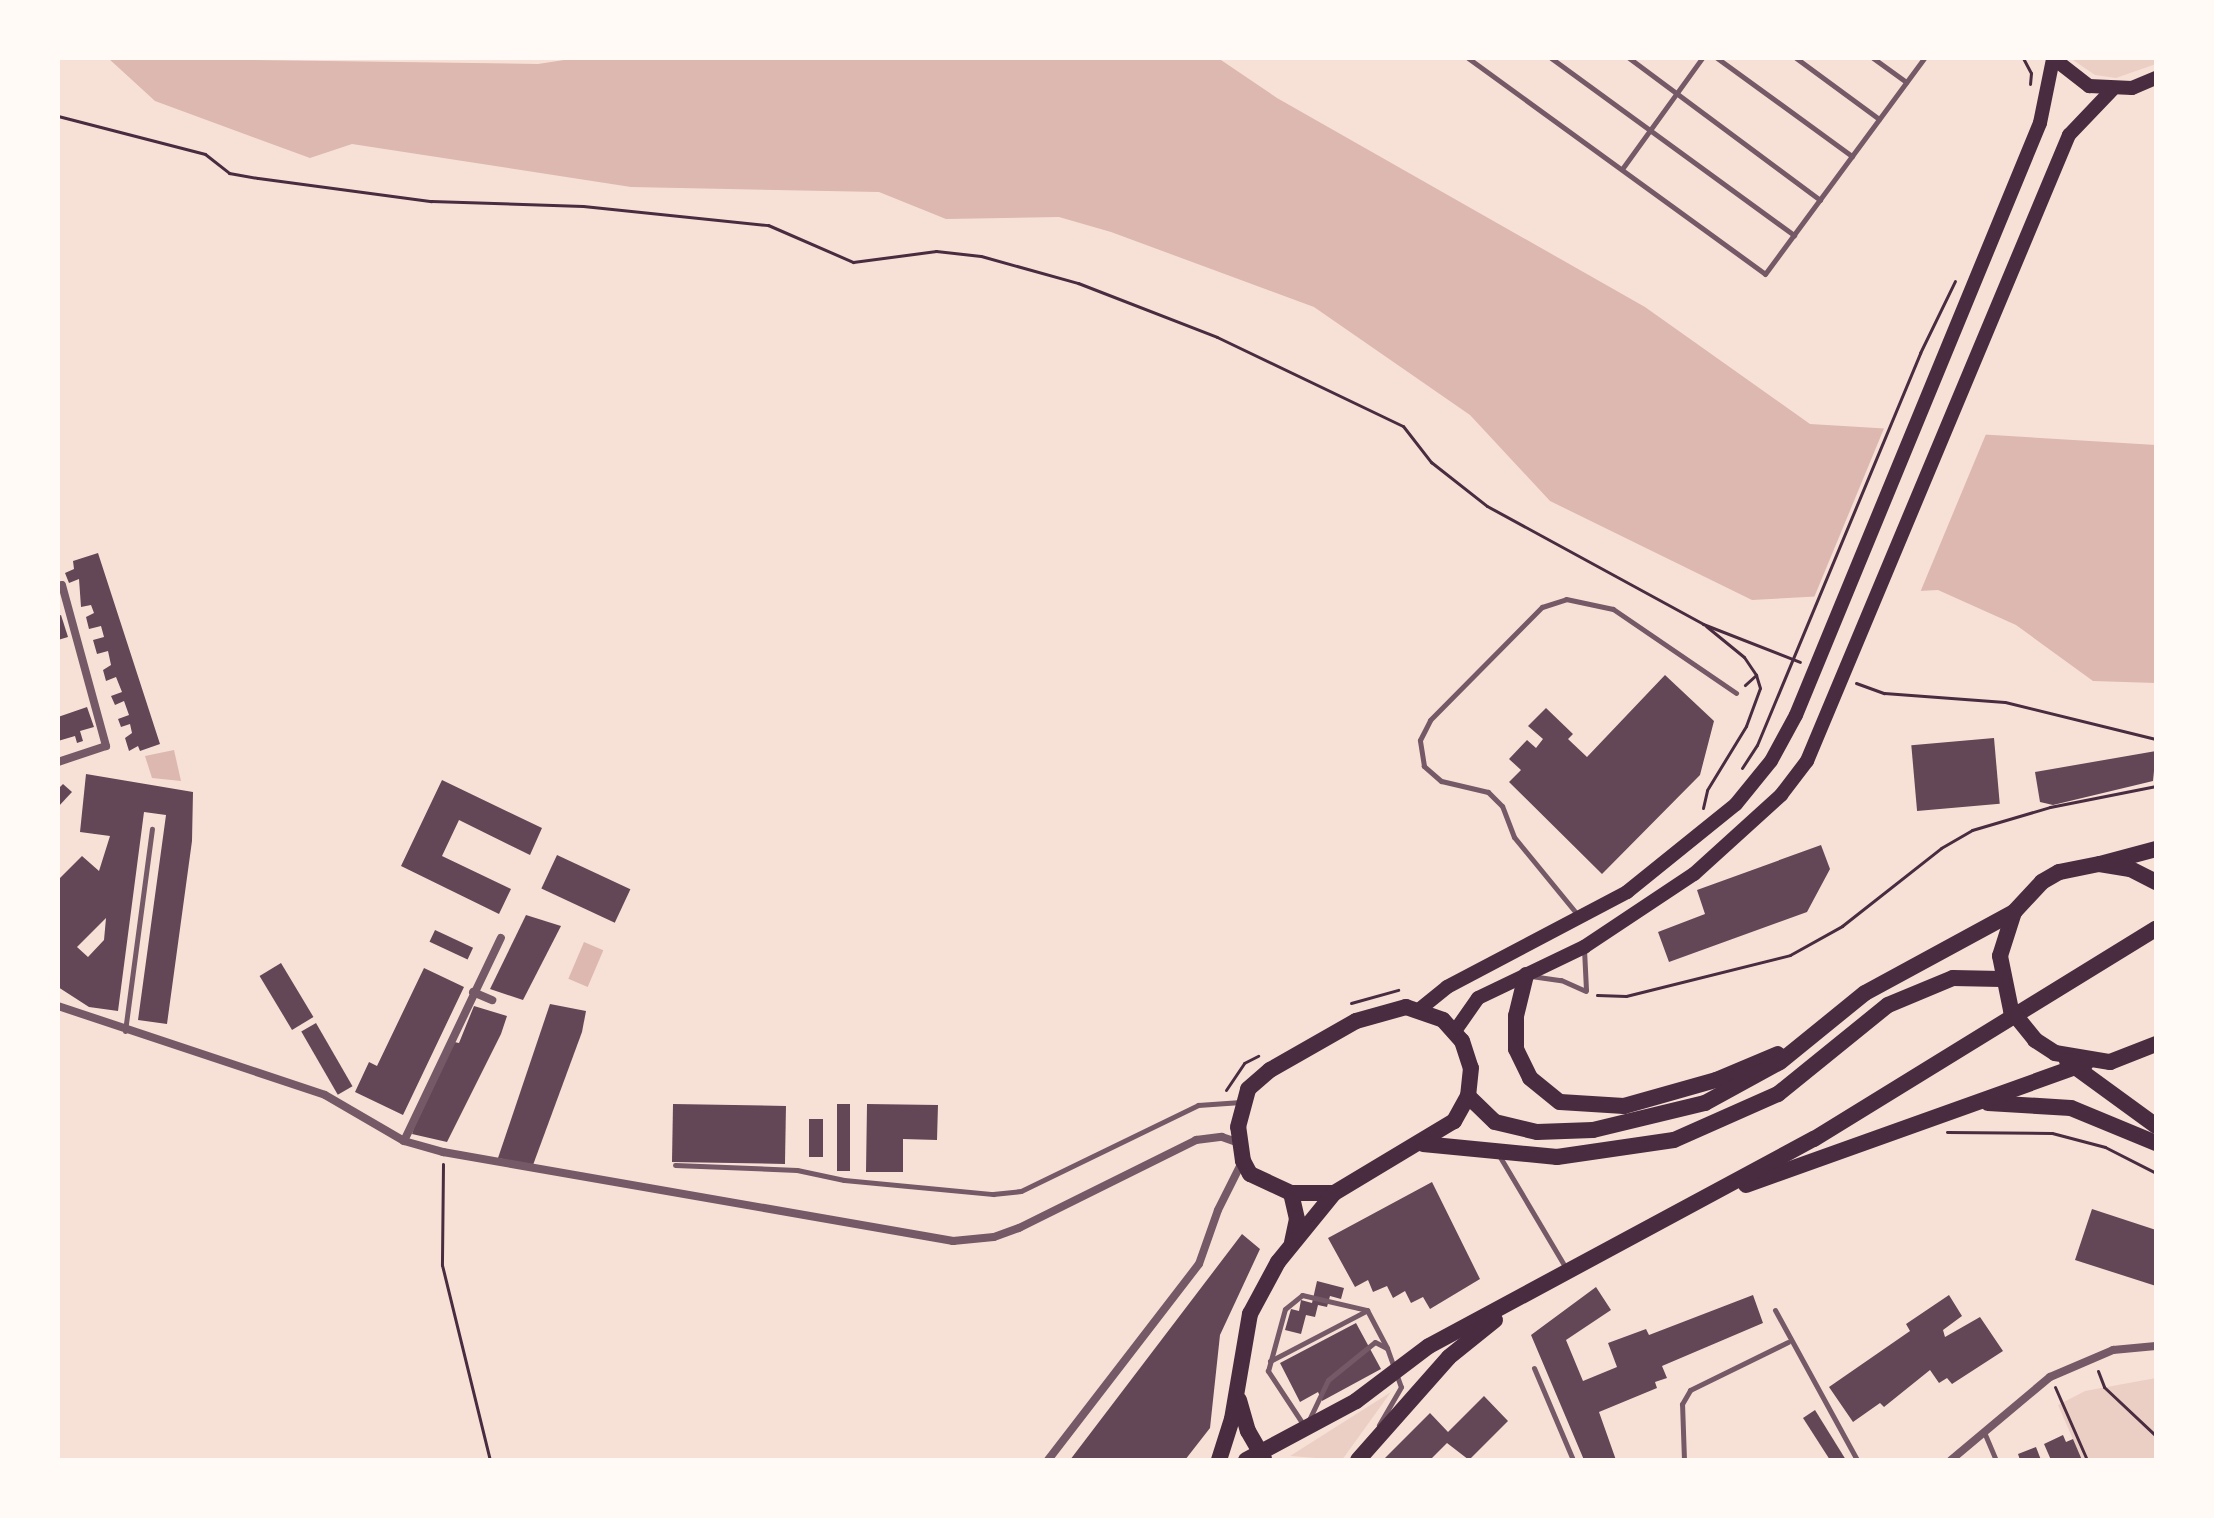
<!DOCTYPE html>
<html>
<head>
<meta charset="utf-8">
<style>
  body { margin:0 }
  #map { position:relative; width:2214px; height:1518px; overflow:hidden; background:#f7e1d7; font-family:"Varela Round",sans-serif }
  div>[style] { position:absolute }
  .green>* { inset:0; background:#ebcfc5 }
  .water>* { inset:0; background:#dcb8b0; transform-origin:0 0 }
  .pier>* { inset:0; background:#f7e1d7 }
  .building>* { inset:0; background:#644757; transform-origin:0 0 }
  .path>* { height:3px; margin:-1.5px; padding:0 1.5px; transform-origin:1.5px; border-radius:1.5px; background:#4a2c40 }
  .service>* { height:5px; margin:-2.5px; padding:0 2.5px; transform-origin:2.5px; border-radius:2.5px; background:#755966 }
  .minor>* { height:8px; margin:-4px; padding:0 4px; transform-origin:4px; border-radius:4px; background:#755966 }
  .secondary>* { height:14px; margin:-7px; padding:0 7px; transform-origin:7px; border-radius:7px; background:#4a2c40 }
  .primary>* { height:16px; margin:-8px; padding:0 8px; transform-origin:8px; border-radius:8px; background:#4a2c40 }
  .trunk>* { height:16px; margin:-8px; padding:0 8px; transform-origin:8px; border-radius:8px; background:#4a2c40 }
  span { translate:-50% -50%; white-space:nowrap; text-align:center; line-height:1.15; -webkit-text-stroke:7px #fffaf5; paint-order:stroke }
  .frame { position:absolute; inset:0; border:60px solid #fffaf5; pointer-events:none }
</style>
</head>
<body>
<div id="map">
  <div class="green">
    <i style="clip-path:polygon(2070px 58px,2156px 58px,2156px 64px,2116px 78px,2095px 75px)"></i>
    <i style="clip-path:polygon(2156px 1378px,2156px 1460px,2082px 1460px,2058px 1405px,2085px 1391px)"></i>
    <i style="clip-path:polygon(1391px 1392px,1342px 1460px,1290px 1456px)"></i>
  </div>
  <div class="water">
    <i style="clip-path:polygon(108px 58px,538px 64px,577px 58px,1218px 58px,1277px 98px,1645px 307px,1810px 424px,2156px 445px,2156px 683px,2093px 681px,2016px 625px,1938px 590px,1752px 600px,1550px 501px,1470px 415px,1314px 307px,1111px 232px,1059px 217px,946px 219px,879px 192px,631px 187px,352px 144px,310px 158px,155px 101px)"></i>
    <i style="clip-path:polygon(174px 750px,181px 781px,152px 778px,145px 756px)"></i>
    <i style="left:584px;top:942px;width:21px;height:40px;rotate:23deg"></i>
  </div>
  <div class="pier">
    <i style="clip-path:polygon(1885px 426px,1986px 434px,1919px 595px,1813px 600px)"></i>
  </div>
  <div class="building">
    <i style="clip-path:polygon(98px 553px,160px 744px,140px 751px,138px 746px,129px 751px,125px 738px,132px 733px,130px 724px,121px 727px,118px 719px,129px 715px,124px 701px,115px 705px,111px 696px,122px 692px,116px 677px,106px 681px,103px 670px,111px 665px,108px 651px,97px 654px,93px 640px,104px 637px,101px 626px,89px 629px,86px 617px,94px 613px,91px 605px,81px 607px,79px 579px,69px 583px,65px 573px,74px 569px,73px 561px)"></i>
    <i style="clip-path:polygon(61px 615px,68px 637px,58px 640px,58px 616px)"></i>
    <i style="clip-path:polygon(1665px 675px,1714px 721px,1700px 775px,1602px 874px,1509px 782px,1521px 770px,1509px 759px,1527px 740px,1536px 748px,1543px 739px,1528px 726px,1546px 708px,1573px 734px,1568px 739px,1587px 757px)"></i>
    <i style="clip-path:polygon(87px 707px,94px 727px,80px 731px,83px 741px,77px 743px,75px 736px,58px 741px,58px 717px)"></i>
    <i style="left:1994px;top:738px;width:66px;height:83px;rotate:85deg"></i>
    <i style="clip-path:polygon(2156px 751px,2153px 781px,2053px 805px,2040px 802px,2035px 772px)"></i>
    <i style="clip-path:polygon(evenodd,86px 774px,193px 792px,192px 841px,167px 1024px,138px 1020px,166px 815px,144px 812px,118px 1011px,89px 1007px,58px 987px,58px 880px,82px 856px,99px 871px,110px 836px,80px 832px,86px 774px,106px 918px,104px 940px,88px 957px,77px 947px,106px 918px)"></i>
    <i style="clip-path:polygon(442px 780px,542px 828px,530px 855px,459px 820px,442px 856px,511px 889px,499px 914px,401px 866px)"></i>
    <i style="clip-path:polygon(63px 784px,72px 792px,58px 807px,58px 789px)"></i>
    <i style="clip-path:polygon(1821px 845px,1830px 869px,1807px 912px,1669px 962px,1658px 932px,1705px 914px,1697px 890px)"></i>
    <i style="left:557px;top:855px;width:81px;height:37px;rotate:25deg"></i>
    <i style="clip-path:polygon(526px 915px,561px 926px,523px 1000px,490px 989px)"></i>
    <i style="left:435px;top:930px;width:42px;height:13px;rotate:25deg"></i>
    <i style="left:281px;top:963px;width:63px;height:25px;rotate:59deg"></i>
    <i style="clip-path:polygon(424px 968px,464px 987px,403px 1115px,355px 1092px,369px 1062px,377px 1066px)"></i>
    <i style="clip-path:polygon(550px 1004px,586px 1011px,582px 1032px,533px 1165px,498px 1158px)"></i>
    <i style="clip-path:polygon(474px 1006px,507px 1016px,501px 1034px,447px 1142px,412px 1134px,419px 1111px,454px 1042px,459px 1043px)"></i>
    <i style="left:316px;top:1023px;width:73px;height:17px;rotate:60deg"></i>
    <i style="left:673px;top:1104px;width:113px;height:58px;rotate:1deg"></i>
    <i style="left:837px;top:1104px;width:13px;height:67px"></i>
    <i style="clip-path:polygon(867px 1104px,938px 1105px,937px 1140px,903px 1139px,903px 1172px,866px 1172px)"></i>
    <i style="left:809px;top:1119px;width:14px;height:38px"></i>
    <i style="clip-path:polygon(1432px 1182px,1480px 1279px,1430px 1309px,1423px 1297px,1411px 1303px,1405px 1291px,1393px 1298px,1387px 1286px,1373px 1292px,1368px 1280px,1355px 1287px,1328px 1238px)"></i>
    <i style="clip-path:polygon(2092px 1209px,2156px 1230px,2156px 1286px,2075px 1260px)"></i>
    <i style="clip-path:polygon(1242px 1234px,1260px 1249px,1220px 1335px,1210px 1428px,1185px 1460px,1070px 1460px)"></i>
    <i style="clip-path:polygon(1317px 1281px,1344px 1288px,1341px 1299px,1330px 1296px,1327px 1307px,1318px 1305px,1315px 1317px,1306px 1315px,1301px 1334px,1285px 1330px,1291px 1309px,1299px 1311px,1301px 1300px,1312px 1303px)"></i>
    <i style="clip-path:polygon(1596px 1287px,1611px 1310px,1566px 1340px,1583px 1381px,1617px 1367px,1608px 1343px,1646px 1329px,1649px 1335px,1753px 1295px,1763px 1323px,1662px 1366px,1667px 1378px,1655px 1382px,1657px 1388px,1599px 1412px,1616px 1460px,1584px 1460px,1531px 1335px)"></i>
    <i style="clip-path:polygon(1949px 1295px,1962px 1316px,1943px 1330px,1945px 1337px,1980px 1317px,2003px 1351px,1952px 1384px,1947px 1378px,1939px 1383px,1930px 1370px,1884px 1407px,1880px 1403px,1853px 1422px,1829px 1387px,1910px 1331px,1906px 1324px)"></i>
    <i style="clip-path:polygon(1356px 1323px,1381px 1369px,1322px 1401px,1318px 1392px,1300px 1402px,1280px 1363px)"></i>
    <i style="clip-path:polygon(1484px 1396px,1508px 1421px,1469px 1460px,1447px 1443px,1430px 1460px,1385px 1458px,1430px 1413px,1448px 1432px)"></i>
    <i style="clip-path:polygon(1815px 1410px,1846px 1460px,1830px 1460px,1803px 1418px)"></i>
    <i style="clip-path:polygon(2063px 1435px,2066px 1442px,2073px 1439px,2082px 1460px,2051px 1460px,2044px 1444px)"></i>
    <i style="clip-path:polygon(2036px 1447px,2041px 1460px,2020px 1460px,2018px 1454px)"></i>
  </div>
  <div class="path">
    <i style="left:2023px;top:58px;width:17px;rotate:62deg"></i>
    <i style="left:2031px;top:73px;width:11px;rotate:95deg"></i>
    <i style="left:58px;top:116px;width:152px;rotate:14.5deg"></i>
    <i style="left:205px;top:154px;width:31px;rotate:38deg"></i>
    <i style="left:229px;top:173px;width:29px;rotate:10deg"></i>
    <i style="left:258px;top:178px;width:175px;rotate:7.6deg"></i>
    <i style="left:431px;top:201px;width:152px;rotate:1.9deg"></i>
    <i style="left:583px;top:206px;width:186px;rotate:5.9deg"></i>
    <i style="left:768px;top:225px;width:93px;rotate:23.5deg"></i>
    <i style="left:853px;top:262px;width:84px;rotate:-7.5deg"></i>
    <i style="left:936px;top:251px;width:45px;rotate:6.3deg"></i>
    <i style="left:981px;top:256px;width:101px;rotate:15.6deg"></i>
    <i style="left:1078px;top:283px;width:149px;rotate:21.2deg"></i>
    <i style="left:1217px;top:337px;width:206px;rotate:25.6deg"></i>
    <i style="left:1403px;top:426px;width:46px;rotate:52.1deg"></i>
    <i style="left:1431px;top:462px;width:71px;rotate:38.2deg"></i>
    <i style="left:1487px;top:506px;width:246px;rotate:28.6deg"></i>
    <i style="left:1703px;top:624px;width:104px;rotate:21.4deg"></i>
    <i style="left:1706px;top:626px;width:49px;rotate:39.2deg"></i>
    <i style="left:1744px;top:657px;width:22px;rotate:56deg"></i>
    <i style="left:1856px;top:683px;width:30px;rotate:20deg"></i>
    <i style="left:1884px;top:693px;width:121px;rotate:4.3deg"></i>
    <i style="left:2005px;top:702px;width:155px;rotate:13.8deg"></i>
    <i style="left:1742px;top:768px;width:27px;rotate:-57deg"></i>
    <i style="left:1757px;top:745px;width:425px;rotate:-67.4deg"></i>
    <i style="left:1920px;top:353px;width:80px;rotate:-64.1deg"></i>
    <i style="left:1703px;top:808px;width:18px;rotate:-77deg"></i>
    <i style="left:1707px;top:790px;width:75px;rotate:-58.6deg"></i>
    <i style="left:1746px;top:726px;width:40px;rotate:-69.8deg"></i>
    <i style="left:1760px;top:688px;width:14px;rotate:-107deg"></i>
    <i style="left:1756px;top:675px;width:15px;rotate:138deg"></i>
    <i style="left:1597px;top:995px;width:29px;rotate:2deg"></i>
    <i style="left:1626px;top:996px;width:169px;rotate:-14deg"></i>
    <i style="left:1790px;top:955px;width:60px;rotate:-29.1deg"></i>
    <i style="left:1842px;top:926px;width:126px;rotate:-38.2deg"></i>
    <i style="left:1941px;top:848px;width:36px;rotate:-30deg"></i>
    <i style="left:1972px;top:830px;width:81px;rotate:-16.4deg"></i>
    <i style="left:2050px;top:807px;width:108px;rotate:-11.2deg"></i>
    <i style="left:1351px;top:1003px;width:49px;rotate:-15.5deg"></i>
    <i style="left:1226px;top:1090px;width:32px;rotate:-56deg"></i>
    <i style="left:1244px;top:1063px;width:16px;rotate:-27deg"></i>
    <i style="left:1947px;top:1132px;width:105px;rotate:0.5deg"></i>
    <i style="left:2052px;top:1133px;width:55px;rotate:14.8deg"></i>
    <i style="left:2105px;top:1147px;width:57px;rotate:27deg"></i>
    <i style="left:443px;top:1164px;width:101px;rotate:90.6deg"></i>
    <i style="left:442px;top:1265px;width:201px;rotate:76.2deg"></i>
    <i style="left:2098px;top:1371px;width:17px;rotate:69deg"></i>
    <i style="left:2104px;top:1387px;width:71px;rotate:43.3deg"></i>
    <i style="left:2055px;top:1387px;width:80px;rotate:66.3deg"></i>
  </div>
  <div class="service">
    <i style="left:1468px;top:58px;width:367px;rotate:36deg"></i>
    <i style="left:1765px;top:274px;width:268px;rotate:-53.6deg"></i>
    <i style="left:1551px;top:58px;width:301px;rotate:36.1deg"></i>
    <i style="left:1629px;top:58px;width:238px;rotate:36.6deg"></i>
    <i style="left:1717px;top:58px;width:167px;rotate:36deg"></i>
    <i style="left:1796px;top:58px;width:103px;rotate:36.3deg"></i>
    <i style="left:1873px;top:58px;width:41px;rotate:36deg"></i>
    <i style="left:1622px;top:169px;width:137px;rotate:-54.2deg"></i>
    <i style="left:1577px;top:914px;width:99px;rotate:-129.3deg"></i>
    <i style="left:1514px;top:837px;width:33px;rotate:-111deg"></i>
    <i style="left:1502px;top:806px;width:20px;rotate:-135deg"></i>
    <i style="left:1488px;top:792px;width:48px;rotate:-166.8deg"></i>
    <i style="left:1441px;top:781px;width:23px;rotate:-139deg"></i>
    <i style="left:1424px;top:766px;width:26px;rotate:-99deg"></i>
    <i style="left:1420px;top:740px;width:22px;rotate:-63deg"></i>
    <i style="left:1430px;top:720px;width:159px;rotate:-45.3deg"></i>
    <i style="left:1542px;top:607px;width:25px;rotate:-18deg"></i>
    <i style="left:1566px;top:599px;width:48px;rotate:12deg"></i>
    <i style="left:1613px;top:609px;width:149px;rotate:34.3deg"></i>
    <i style="left:1584px;top:949px;width:41px;rotate:87.2deg"></i>
    <i style="left:1531px;top:976px;width:30px;rotate:8deg"></i>
    <i style="left:1561px;top:980px;width:27px;rotate:24deg"></i>
    <i style="left:125px;top:1031px;width:204px;rotate:-82.4deg"></i>
    <i style="left:1500px;top:1157px;width:129px;rotate:59.3deg"></i>
    <i style="left:675px;top:1165px;width:122px;rotate:2.3deg"></i>
    <i style="left:797px;top:1170px;width:48px;rotate:12deg"></i>
    <i style="left:844px;top:1180px;width:150px;rotate:5.4deg"></i>
    <i style="left:993px;top:1194px;width:28px;rotate:-6deg"></i>
    <i style="left:1021px;top:1191px;width:197px;rotate:-25.9deg"></i>
    <i style="left:1198px;top:1105px;width:43px;rotate:-4deg"></i>
    <i style="left:1775px;top:1310px;width:171px;rotate:61.3deg"></i>
    <i style="left:1270px;top:1361px;width:108px;rotate:-27.5deg"></i>
    <i style="left:1534px;top:1368px;width:100px;rotate:67deg"></i>
    <i style="left:1303px;top:1424px;width:64px;rotate:-123.4deg"></i>
    <i style="left:1268px;top:1371px;width:64px;rotate:-74.7deg"></i>
    <i style="left:1285px;top:1309px;width:22px;rotate:-39deg"></i>
    <i style="left:1302px;top:1295px;width:67px;rotate:13deg"></i>
    <i style="left:1367px;top:1310px;width:43px;rotate:62.2deg"></i>
    <i style="left:1307px;top:1424px;width:49px;rotate:-64.5deg"></i>
    <i style="left:1328px;top:1380px;width:60px;rotate:-39deg"></i>
    <i style="left:1375px;top:1342px;width:13px;rotate:27deg"></i>
    <i style="left:1387px;top:1348px;width:41px;rotate:70.3deg"></i>
    <i style="left:1401px;top:1387px;width:44px;rotate:120.1deg"></i>
    <i style="left:1984px;top:1432px;width:30px;rotate:67deg"></i>
    <i style="left:1684px;top:1460px;width:56px;rotate:-92deg"></i>
    <i style="left:1682px;top:1404px;width:16px;rotate:-60deg"></i>
    <i style="left:1690px;top:1390px;width:109px;rotate:-26.1deg"></i>
  </div>
  <div class="minor">
    <i style="left:58px;top:587px;width:4px;rotate:-27deg"></i>
    <i style="left:62px;top:585px;width:167px;rotate:74.7deg"></i>
    <i style="left:106px;top:746px;width:51px;rotate:161.6deg"></i>
    <i style="left:473px;top:992px;width:21px;rotate:23deg"></i>
    <i style="left:58px;top:1006px;width:281px;rotate:18.4deg"></i>
    <i style="left:325px;top:1095px;width:91px;rotate:30.2deg"></i>
    <i style="left:404px;top:1141px;width:41px;rotate:15.8deg"></i>
    <i style="left:443px;top:1152px;width:518px;rotate:9.9deg"></i>
    <i style="left:953px;top:1241px;width:41px;rotate:-5.6deg"></i>
    <i style="left:994px;top:1237px;width:27px;rotate:-20deg"></i>
    <i style="left:1019px;top:1228px;width:198px;rotate:-26.4deg"></i>
    <i style="left:1196px;top:1140px;width:26px;rotate:-7deg"></i>
    <i style="left:1222px;top:1137px;width:18px;rotate:19deg"></i>
    <i style="left:404px;top:1141px;width:225px;rotate:-64.5deg"></i>
    <i style="left:1048px;top:1460px;width:247px;rotate:-52.4deg"></i>
    <i style="left:1199px;top:1264px;width:57px;rotate:-70.6deg"></i>
    <i style="left:1218px;top:1210px;width:54px;rotate:-63.4deg"></i>
    <i style="left:1951px;top:1460px;width:129px;rotate:-40deg"></i>
    <i style="left:2050px;top:1377px;width:69px;rotate:-23.2deg"></i>
    <i style="left:2113px;top:1350px;width:43px;rotate:-5.3deg"></i>
  </div>
  <div class="secondary">
    <i style="left:2053px;top:58px;width:46px;rotate:37.9deg"></i>
    <i style="left:2089px;top:86px;width:43px;rotate:2.7deg"></i>
    <i style="left:2132px;top:88px;width:26px;rotate:-23deg"></i>
    <i style="left:1420px;top:1009px;width:35px;rotate:-39deg"></i>
    <i style="left:1447px;top:987px;width:204px;rotate:-27.8deg"></i>
    <i style="left:1627px;top:892px;width:140px;rotate:-38.9deg"></i>
    <i style="left:1736px;top:804px;width:55px;rotate:-50.9deg"></i>
    <i style="left:1771px;top:761px;width:52px;rotate:-61.5deg"></i>
    <i style="left:1796px;top:715px;width:640px;rotate:-67.6deg"></i>
    <i style="left:2040px;top:123px;width:65px;rotate:-78.5deg"></i>
    <i style="left:1455px;top:1031px;width:40px;rotate:-55.1deg"></i>
    <i style="left:1478px;top:998px;width:118px;rotate:-25.7deg"></i>
    <i style="left:1584px;top:947px;width:132px;rotate:-33.6deg"></i>
    <i style="left:1694px;top:874px;width:118px;rotate:-42.2deg"></i>
    <i style="left:1781px;top:795px;width:43px;rotate:-52.6deg"></i>
    <i style="left:1807px;top:761px;width:679px;rotate:-67.29deg"></i>
    <i style="left:2069px;top:135px;width:62px;rotate:-46.3deg"></i>
  </div>
  <div class="primary">
    <i style="left:2100px;top:864px;width:58px;rotate:-15deg"></i>
    <i style="left:1406px;top:1007px;width:39px;rotate:19deg"></i>
    <i style="left:1443px;top:1020px;width:28px;rotate:48deg"></i>
    <i style="left:1462px;top:1041px;width:28px;rotate:72deg"></i>
    <i style="left:1471px;top:1068px;width:28px;rotate:96deg"></i>
    <i style="left:1468px;top:1096px;width:29px;rotate:119deg"></i>
    <i style="left:1454px;top:1121px;width:140px;rotate:149deg"></i>
    <i style="left:1334px;top:1193px;width:43px;rotate:180deg"></i>
    <i style="left:1291px;top:1193px;width:45px;rotate:-155.1deg"></i>
    <i style="left:1250px;top:1174px;width:15px;rotate:-118deg"></i>
    <i style="left:1243px;top:1161px;width:34px;rotate:-98deg"></i>
    <i style="left:1238px;top:1127px;width:39px;rotate:-75deg"></i>
    <i style="left:1248px;top:1089px;width:29px;rotate:-41deg"></i>
    <i style="left:1270px;top:1070px;width:99px;rotate:-29.7deg"></i>
    <i style="left:1356px;top:1021px;width:52px;rotate:-15.6deg"></i>
    <i style="left:1988px;top:1103px;width:83px;rotate:3.4deg"></i>
    <i style="left:2071px;top:1108px;width:92px;rotate:22.4deg"></i>
    <i style="left:1746px;top:1185px;width:361px;rotate:-19.7deg"></i>
    <i style="left:1291px;top:1193px;width:27px;rotate:77deg"></i>
    <i style="left:1297px;top:1219px;width:24px;rotate:102deg"></i>
    <i style="left:1239px;top:1400px;width:32px;rotate:74deg"></i>
    <i style="left:1248px;top:1431px;width:32px;rotate:60deg"></i>
    <i style="left:1219px;top:1460px;width:43px;rotate:-72.4deg"></i>
    <i style="left:1232px;top:1419px;width:107px;rotate:-80.3deg"></i>
    <i style="left:1250px;top:1314px;width:59px;rotate:-61.7deg"></i>
    <i style="left:1278px;top:1262px;width:89px;rotate:-50.9deg"></i>
    <i style="left:1246px;top:1460px;width:125px;rotate:-28.2deg"></i>
    <i style="left:1356px;top:1401px;width:91px;rotate:-37deg"></i>
    <i style="left:1429px;top:1346px;width:437px;rotate:-28.3deg"></i>
    <i style="left:1814px;top:1139px;width:401px;rotate:-31.6deg"></i>
    <i style="left:1358px;top:1460px;width:137px;rotate:-48.5deg"></i>
    <i style="left:1449px;top:1357px;width:59px;rotate:-38.8deg"></i>
  </div>
  <div class="trunk">
    <i style="left:2156px;top:882px;width:29px;rotate:-153deg"></i>
    <i style="left:2130px;top:869px;width:31px;rotate:-171deg"></i>
    <i style="left:2099px;top:864px;width:41px;rotate:168.7deg"></i>
    <i style="left:2059px;top:872px;width:20px;rotate:150deg"></i>
    <i style="left:2042px;top:882px;width:41px;rotate:133deg"></i>
    <i style="left:2014px;top:912px;width:46px;rotate:107.7deg"></i>
    <i style="left:2000px;top:956px;width:55px;rotate:78.5deg"></i>
    <i style="left:2011px;top:1010px;width:38px;rotate:51deg"></i>
    <i style="left:2035px;top:1040px;width:24px;rotate:33deg"></i>
    <i style="left:2055px;top:1053px;width:56px;rotate:9.3deg"></i>
    <i style="left:2110px;top:1062px;width:49px;rotate:-21.4deg"></i>
    <i style="left:1526px;top:975px;width:42px;rotate:103.7deg"></i>
    <i style="left:1516px;top:1016px;width:33px;rotate:90deg"></i>
    <i style="left:1516px;top:1049px;width:32px;rotate:64deg"></i>
    <i style="left:1530px;top:1078px;width:38px;rotate:39deg"></i>
    <i style="left:1560px;top:1102px;width:64px;rotate:3.6deg"></i>
    <i style="left:1624px;top:1106px;width:96px;rotate:-15.8deg"></i>
    <i style="left:1716px;top:1080px;width:67px;rotate:-22.8deg"></i>
    <i style="left:2067px;top:1061px;width:110px;rotate:36.1deg"></i>
    <i style="left:1468px;top:1096px;width:37px;rotate:44deg"></i>
    <i style="left:1495px;top:1122px;width:43px;rotate:13.4deg"></i>
    <i style="left:1537px;top:1132px;width:56px;rotate:-2deg"></i>
    <i style="left:1593px;top:1130px;width:115px;rotate:-13.6deg"></i>
    <i style="left:1705px;top:1103px;width:85px;rotate:-28.7deg"></i>
    <i style="left:1780px;top:1062px;width:109px;rotate:-39.1deg"></i>
    <i style="left:1865px;top:993px;width:170px;rotate:-28.5deg"></i>
    <i style="left:1423px;top:1144px;width:135px;rotate:5.5deg"></i>
    <i style="left:1557px;top:1157px;width:118px;rotate:-8.3deg"></i>
    <i style="left:1674px;top:1140px;width:114px;rotate:-23.9deg"></i>
    <i style="left:1778px;top:1094px;width:141px;rotate:-39deg"></i>
    <i style="left:1888px;top:1005px;width:70px;rotate:-22.6deg"></i>
    <i style="left:1953px;top:978px;width:48px;rotate:1.2deg"></i>
  </div>
  <div class="frame"></div>
</div>
</body>
</html>
